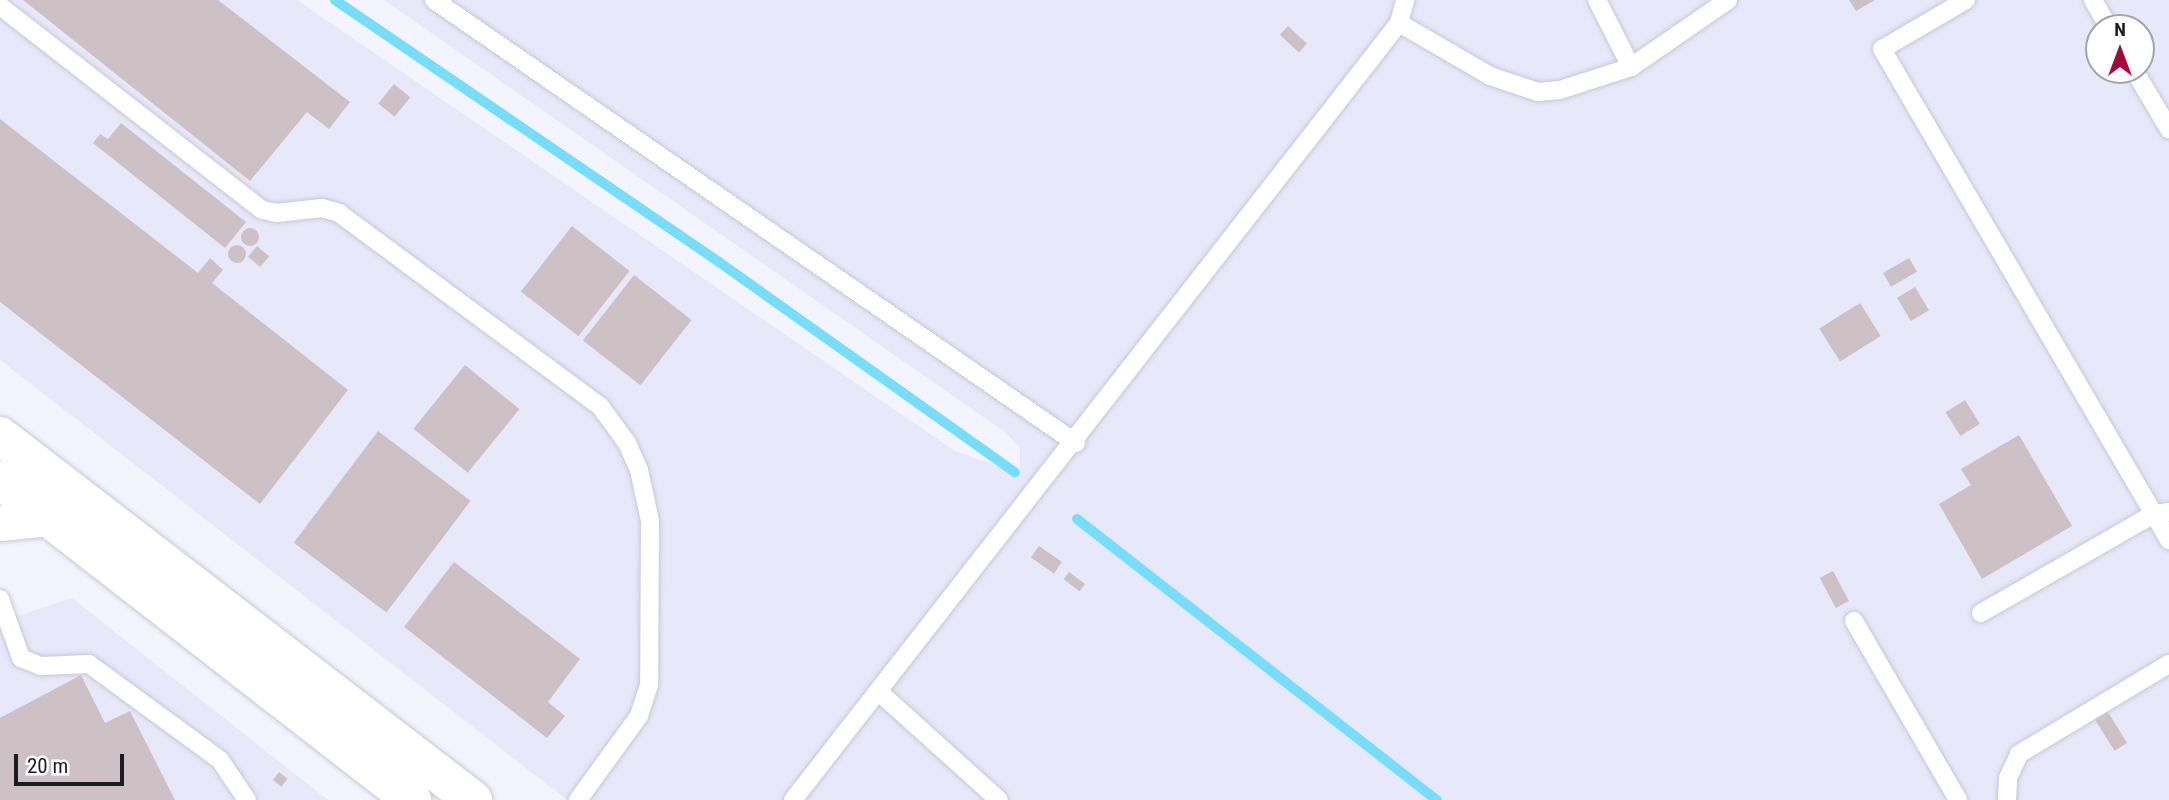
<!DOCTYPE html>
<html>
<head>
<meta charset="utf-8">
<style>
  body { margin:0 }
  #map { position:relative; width:2169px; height:800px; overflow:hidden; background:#f4f4ff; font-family:"Roboto Condensed",sans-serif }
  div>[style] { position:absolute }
  .built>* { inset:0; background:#e8e8fb }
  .stream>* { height:10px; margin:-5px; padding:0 5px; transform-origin:5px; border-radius:5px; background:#78ddf9 }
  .building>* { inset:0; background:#cec1c5; transform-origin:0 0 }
  .round { border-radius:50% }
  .roads { filter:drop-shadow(0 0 2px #c8c8d3) drop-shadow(0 0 2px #c8c8d3) }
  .lane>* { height:18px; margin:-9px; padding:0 9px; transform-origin:9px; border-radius:9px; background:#fff }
  .street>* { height:35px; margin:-17.5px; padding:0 17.5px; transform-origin:17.5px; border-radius:17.5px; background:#fff }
  .secondary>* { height:38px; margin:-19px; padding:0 19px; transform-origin:19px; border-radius:19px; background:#fff }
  span { translate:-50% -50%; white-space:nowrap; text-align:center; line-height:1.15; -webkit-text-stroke:5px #fff; paint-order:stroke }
  .north { position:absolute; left:2085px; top:14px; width:70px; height:70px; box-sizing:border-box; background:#fff; border:2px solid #a4a4a6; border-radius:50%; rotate:0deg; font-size:19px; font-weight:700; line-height:28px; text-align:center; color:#1c1c20 }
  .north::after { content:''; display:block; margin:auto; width:24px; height:32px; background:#a4093b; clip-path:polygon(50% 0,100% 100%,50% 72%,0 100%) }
  .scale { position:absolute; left:14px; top:754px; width:110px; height:32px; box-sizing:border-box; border:4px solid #1c1c20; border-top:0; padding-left:9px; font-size:21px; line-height:24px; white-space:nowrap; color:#1c1c20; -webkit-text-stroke:5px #fff; paint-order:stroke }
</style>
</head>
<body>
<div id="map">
  <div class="built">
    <i style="clip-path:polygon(evenodd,0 0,297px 0,955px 451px,1020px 474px,1020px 448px,1005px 432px,384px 0,2169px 0,2169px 800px,567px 800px,0 360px,0 0,2099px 28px,2141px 28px,2141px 70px,2099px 70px,2099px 28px)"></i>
    <i style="clip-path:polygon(72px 598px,328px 800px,0 800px,0 622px)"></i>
  </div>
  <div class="stream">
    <i style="left:335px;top:0;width:465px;rotate:34.3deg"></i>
    <i style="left:719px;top:262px;width:363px;rotate:35.4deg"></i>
    <i style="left:1077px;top:519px;width:457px;rotate:38deg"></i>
  </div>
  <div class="building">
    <i style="clip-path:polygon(23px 0,218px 0,350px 102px,329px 129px,307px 112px,250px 181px)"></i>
    <i style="clip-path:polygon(1849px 0,1875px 0,1856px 11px)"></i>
    <i style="left:1288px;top:26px;width:26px;height:12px;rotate:43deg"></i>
    <i style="left:394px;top:84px;width:21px;height:25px;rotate:39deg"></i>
    <i style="clip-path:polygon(0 119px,198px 273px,210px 258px,223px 270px,212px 283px,348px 390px,260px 504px,0 302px)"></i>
    <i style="clip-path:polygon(121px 123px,246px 222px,225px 248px,93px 143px,100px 134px,108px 139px)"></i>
    <i style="left:572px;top:226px;width:73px;height:83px;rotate:38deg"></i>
    <i class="round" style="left:241px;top:228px;width:18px;height:18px"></i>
    <i class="round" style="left:228px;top:245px;width:18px;height:18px"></i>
    <i style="left:257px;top:246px;width:16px;height:14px;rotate:40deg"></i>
    <i style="left:1909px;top:258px;width:16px;height:30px;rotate:60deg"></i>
    <i style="left:634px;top:275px;width:73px;height:83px;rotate:38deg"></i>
    <i style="left:1915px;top:287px;width:27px;height:21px;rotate:59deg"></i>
    <i style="left:1860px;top:303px;width:39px;height:48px;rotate:58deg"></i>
    <i style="left:465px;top:365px;width:70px;height:82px;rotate:39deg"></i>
    <i style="left:1965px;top:400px;width:28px;height:23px;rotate:58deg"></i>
    <i style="left:378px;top:431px;width:116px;height:140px;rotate:37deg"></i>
    <i style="clip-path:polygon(2019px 435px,2072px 526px,1982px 579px,1939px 504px,1971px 485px,1961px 469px)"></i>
    <i style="left:1039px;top:546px;width:28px;height:14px;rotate:35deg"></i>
    <i style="clip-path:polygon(454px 562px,580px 659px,548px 702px,565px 716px,547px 738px,404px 627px)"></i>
    <i style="left:1833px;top:571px;width:34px;height:15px;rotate:62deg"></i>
    <i style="left:1069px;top:572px;width:20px;height:9px;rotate:37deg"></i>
    <i style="clip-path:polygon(81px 675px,105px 723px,130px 711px,175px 800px,0 800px,0 718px)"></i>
    <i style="left:2106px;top:709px;width:40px;height:15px;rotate:58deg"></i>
    <i style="left:279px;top:772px;width:11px;height:10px;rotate:38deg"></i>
  </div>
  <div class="roads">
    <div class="lane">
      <i style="left:434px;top:0;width:780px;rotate:34.61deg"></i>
      <i style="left:1597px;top:0;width:75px;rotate:63.1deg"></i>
      <i style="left:1966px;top:0;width:97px;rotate:149.7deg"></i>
      <i style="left:1882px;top:49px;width:569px;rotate:59.69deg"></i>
      <i style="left:2093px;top:0;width:32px;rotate:60deg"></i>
      <i style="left:0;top:6px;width:332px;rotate:37.9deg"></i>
      <i style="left:262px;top:210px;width:15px;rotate:11deg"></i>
      <i style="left:277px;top:213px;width:45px;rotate:-6.3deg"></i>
      <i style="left:322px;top:208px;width:18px;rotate:16deg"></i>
      <i style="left:339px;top:213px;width:325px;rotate:36.5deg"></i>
      <i style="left:600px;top:406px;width:46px;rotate:53.9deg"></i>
      <i style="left:627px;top:443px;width:30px;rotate:66deg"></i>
      <i style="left:639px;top:470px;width:52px;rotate:77.8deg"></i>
      <i style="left:650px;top:521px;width:164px;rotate:90.3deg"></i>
      <i style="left:649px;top:685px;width:33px;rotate:108deg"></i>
      <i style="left:639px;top:716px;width:104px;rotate:126deg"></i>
      <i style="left:1399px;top:23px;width:105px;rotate:30.2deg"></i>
      <i style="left:1490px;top:76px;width:51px;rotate:18.4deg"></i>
      <i style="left:1538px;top:92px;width:22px;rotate:-5deg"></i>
      <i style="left:1560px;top:90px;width:75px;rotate:-17.9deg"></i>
      <i style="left:1631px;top:67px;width:118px;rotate:-34.6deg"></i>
      <i style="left:2134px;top:70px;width:69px;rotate:59.3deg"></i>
      <i style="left:0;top:599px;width:63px;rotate:70.4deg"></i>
      <i style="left:21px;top:658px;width:22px;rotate:22deg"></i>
      <i style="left:41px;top:666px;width:48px;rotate:-2.4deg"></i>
      <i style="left:89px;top:664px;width:162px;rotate:36.2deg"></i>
      <i style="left:220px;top:760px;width:48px;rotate:56deg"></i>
      <i style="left:1981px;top:613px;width:199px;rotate:-29.8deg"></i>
      <i style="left:2154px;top:514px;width:15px;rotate:-8deg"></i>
      <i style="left:1854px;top:621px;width:207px;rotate:59.8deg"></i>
      <i style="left:879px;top:692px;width:161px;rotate:42deg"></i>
      <i style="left:793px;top:800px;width:985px;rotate:-52.05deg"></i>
      <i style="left:1399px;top:23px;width:24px;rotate:-75deg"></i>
      <i style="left:2007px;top:800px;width:22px;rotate:-87deg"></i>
      <i style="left:2008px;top:778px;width:26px;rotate:-65deg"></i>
      <i style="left:2019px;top:754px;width:175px;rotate:-31deg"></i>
    </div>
    <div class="street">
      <i style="left:0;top:523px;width:49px;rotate:-5.8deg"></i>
    </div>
    <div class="secondary">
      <i style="left:0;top:436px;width:597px;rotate:37.58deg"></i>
      <i style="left:0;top:480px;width:522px;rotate:37.84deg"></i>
    </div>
  </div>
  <div class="north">N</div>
  <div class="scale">20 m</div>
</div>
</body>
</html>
